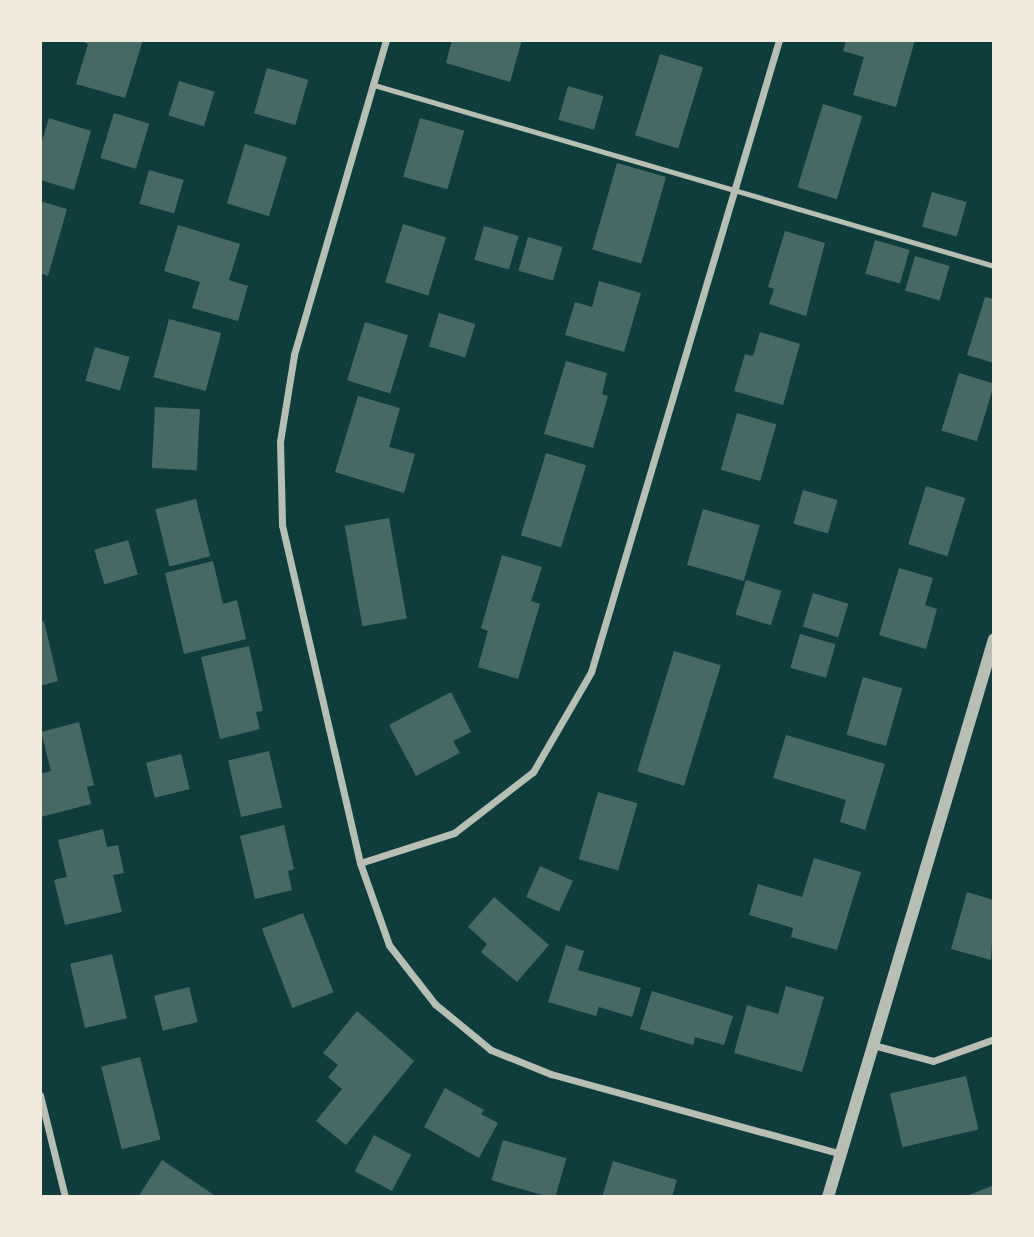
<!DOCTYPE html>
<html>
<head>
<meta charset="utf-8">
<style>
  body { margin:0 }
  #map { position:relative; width:1034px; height:1237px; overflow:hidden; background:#0f3d3e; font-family:Jost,sans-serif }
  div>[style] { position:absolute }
  .building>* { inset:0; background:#486865; transform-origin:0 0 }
  .service>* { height:5px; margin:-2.5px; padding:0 2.5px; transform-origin:2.5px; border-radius:2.5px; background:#b8beb3 }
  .minor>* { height:7px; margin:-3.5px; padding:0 3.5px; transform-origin:3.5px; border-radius:3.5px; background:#b8beb3 }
  .tertiary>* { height:12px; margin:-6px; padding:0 6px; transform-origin:6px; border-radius:6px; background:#b8beb3 }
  span { translate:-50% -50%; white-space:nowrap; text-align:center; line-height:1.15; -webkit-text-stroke:7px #f1e9da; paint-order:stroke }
  .frame { position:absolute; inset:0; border:42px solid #f1e9da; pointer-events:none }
</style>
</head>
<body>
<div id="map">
  <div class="building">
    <i style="clip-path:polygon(143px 40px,125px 98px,76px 84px,88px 44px,79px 40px)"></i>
    <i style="clip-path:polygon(452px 40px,522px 40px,510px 82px,446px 63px)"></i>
    <i style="clip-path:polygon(846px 40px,915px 40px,896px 107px,853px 95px,864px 57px,843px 51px)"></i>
    <i style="left:660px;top:54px;width:45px;height:85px;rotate:17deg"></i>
    <i style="left:267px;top:68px;width:43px;height:47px;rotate:16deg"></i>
    <i style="left:179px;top:81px;width:37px;height:36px;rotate:17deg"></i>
    <i style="left:568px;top:86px;width:37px;height:35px;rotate:16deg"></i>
    <i style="left:823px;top:104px;width:41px;height:87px;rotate:17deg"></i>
    <i style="left:114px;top:113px;width:37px;height:47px;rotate:17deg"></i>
    <i style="clip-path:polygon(49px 118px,91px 131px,74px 190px,40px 180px,40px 147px)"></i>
    <i style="left:420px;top:118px;width:46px;height:61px;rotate:16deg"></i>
    <i style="left:245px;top:144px;width:44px;height:62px;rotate:17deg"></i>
    <i style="left:617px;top:163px;width:51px;height:90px;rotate:16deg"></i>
    <i style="left:149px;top:170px;width:36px;height:35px;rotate:16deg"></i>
    <i style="left:932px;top:192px;width:36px;height:36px;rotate:16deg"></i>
    <i style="clip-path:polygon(40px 201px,67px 209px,48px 276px,40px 273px)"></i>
    <i style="left:403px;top:224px;width:45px;height:61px;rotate:17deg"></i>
    <i style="clip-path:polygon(178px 225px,240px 244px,229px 280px,248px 286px,238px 321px,192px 308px,200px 282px,164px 271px)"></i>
    <i style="left:484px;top:226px;width:36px;height:35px;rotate:16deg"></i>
    <i style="clip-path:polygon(785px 231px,825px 243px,806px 316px,769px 304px,774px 289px,768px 287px)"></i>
    <i style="left:528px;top:237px;width:36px;height:35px;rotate:16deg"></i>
    <i style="left:875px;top:240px;width:36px;height:35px;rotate:16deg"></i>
    <i style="left:915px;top:256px;width:36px;height:36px;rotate:16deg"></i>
    <i style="clip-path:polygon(599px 281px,641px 293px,624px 352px,565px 335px,575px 302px,592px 307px)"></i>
    <i style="clip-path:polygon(985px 297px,994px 299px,994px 363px,967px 355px)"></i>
    <i style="left:439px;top:313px;width:38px;height:35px;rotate:17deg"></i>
    <i style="left:169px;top:319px;width:54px;height:60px;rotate:15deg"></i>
    <i style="left:365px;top:322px;width:45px;height:61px;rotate:17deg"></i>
    <i style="clip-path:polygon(760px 332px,800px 344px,783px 405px,734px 391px,745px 354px,753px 356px)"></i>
    <i style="left:95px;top:347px;width:36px;height:35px;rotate:16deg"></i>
    <i style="clip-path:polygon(566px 361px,607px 373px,602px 394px,608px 396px,593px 448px,544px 434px)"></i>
    <i style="left:959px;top:373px;width:37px;height:60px;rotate:17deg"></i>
    <i style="clip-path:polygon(358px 396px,400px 408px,389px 447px,415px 454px,404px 493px,335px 472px)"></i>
    <i style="left:155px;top:407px;width:45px;height:61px;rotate:3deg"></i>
    <i style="left:737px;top:413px;width:41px;height:59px;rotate:16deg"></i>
    <i style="left:546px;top:453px;width:42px;height:86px;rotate:17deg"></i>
    <i style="left:926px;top:486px;width:41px;height:61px;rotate:17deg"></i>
    <i style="left:803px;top:490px;width:36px;height:35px;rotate:16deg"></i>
    <i style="left:196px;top:499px;width:59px;height:42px;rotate:76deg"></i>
    <i style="left:703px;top:509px;width:59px;height:58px;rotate:16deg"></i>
    <i style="left:389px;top:518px;width:102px;height:45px;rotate:80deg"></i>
    <i style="left:128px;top:540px;width:36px;height:35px;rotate:74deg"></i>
    <i style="clip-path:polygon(502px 555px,542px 567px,531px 601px,540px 604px,518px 679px,478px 667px,488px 631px,481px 628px)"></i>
    <i style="clip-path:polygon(213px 561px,223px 604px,237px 600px,246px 639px,184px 654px,165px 573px)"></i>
    <i style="clip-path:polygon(899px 568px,933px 578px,925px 605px,937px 609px,926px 649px,879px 635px)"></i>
    <i style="left:746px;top:580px;width:37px;height:36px;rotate:17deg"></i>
    <i style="left:813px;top:593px;width:37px;height:35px;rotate:17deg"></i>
    <i style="clip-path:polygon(44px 621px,58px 681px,40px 686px,40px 622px)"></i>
    <i style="left:800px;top:634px;width:37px;height:35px;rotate:16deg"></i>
    <i style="clip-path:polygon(249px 646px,263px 711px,256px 712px,260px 729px,220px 739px,201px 657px)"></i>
    <i style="left:674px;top:651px;width:49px;height:126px;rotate:17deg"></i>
    <i style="left:863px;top:677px;width:41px;height:60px;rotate:16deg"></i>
    <i style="clip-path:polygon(451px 692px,471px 732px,453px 741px,460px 753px,416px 776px,389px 725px)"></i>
    <i style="clip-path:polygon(79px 722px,94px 785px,87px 787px,91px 804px,41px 817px,40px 774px,51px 771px,41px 732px)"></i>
    <i style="clip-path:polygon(786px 735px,885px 764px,865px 830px,840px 822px,846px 800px,773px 778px)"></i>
    <i style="left:269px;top:751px;width:58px;height:42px;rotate:77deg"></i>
    <i style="left:181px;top:754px;width:36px;height:36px;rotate:76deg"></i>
    <i style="left:598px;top:792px;width:41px;height:70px;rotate:16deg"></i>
    <i style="clip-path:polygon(284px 825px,294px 869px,288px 871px,292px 890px,255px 899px,240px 836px)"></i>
    <i style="clip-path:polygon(103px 829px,107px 847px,118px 845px,124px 873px,113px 875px,122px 912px,65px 925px,54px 880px,67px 877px,58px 840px)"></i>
    <i style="clip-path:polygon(814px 858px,861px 872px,837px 950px,791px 937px,793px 928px,749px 915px,758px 884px,802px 897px)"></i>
    <i style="left:540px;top:866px;width:36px;height:34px;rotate:24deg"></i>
    <i style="clip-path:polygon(967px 892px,994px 900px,991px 960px,951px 949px)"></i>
    <i style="clip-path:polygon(494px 897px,549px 945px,517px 982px,481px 952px,487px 944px,468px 927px)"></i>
    <i style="left:303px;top:913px;width:85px;height:44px;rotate:69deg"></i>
    <i style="clip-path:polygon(566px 945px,584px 951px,578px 970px,641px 988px,632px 1017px,599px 1007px,596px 1016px,548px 1002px)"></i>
    <i style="left:112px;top:954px;width:66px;height:43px;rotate:77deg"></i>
    <i style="clip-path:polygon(786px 986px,824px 997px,802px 1072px,734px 1053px,747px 1005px,778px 1014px)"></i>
    <i style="left:189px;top:987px;width:36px;height:36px;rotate:76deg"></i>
    <i style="clip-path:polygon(652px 991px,733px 1016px,724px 1045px,695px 1037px,693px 1045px,640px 1029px)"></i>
    <i style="clip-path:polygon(357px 1011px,414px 1061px,346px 1145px,316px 1121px,342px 1089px,328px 1077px,338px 1065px,323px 1053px)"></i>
    <i style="left:140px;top:1057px;width:85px;height:40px;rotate:76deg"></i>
    <i style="left:966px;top:1076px;width:55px;height:78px;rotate:77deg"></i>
    <i style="clip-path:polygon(445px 1088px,484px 1110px,481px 1114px,498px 1123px,479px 1158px,424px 1127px)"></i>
    <i style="left:374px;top:1135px;width:42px;height:41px;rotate:28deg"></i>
    <i style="left:503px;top:1140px;width:66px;height:42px;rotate:16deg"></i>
    <i style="clip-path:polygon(162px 1160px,217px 1197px,138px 1197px)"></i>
    <i style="clip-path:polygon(613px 1161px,677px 1180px,672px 1197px,602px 1197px)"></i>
    <i style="clip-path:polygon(994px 1185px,994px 1197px,964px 1197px)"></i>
  </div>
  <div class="service">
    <i style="left:374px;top:85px;width:646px;rotate:16.27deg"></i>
  </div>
  <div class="minor">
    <i style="left:386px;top:40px;width:328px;rotate:106.3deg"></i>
    <i style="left:294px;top:355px;width:87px;rotate:99.2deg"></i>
    <i style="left:280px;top:441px;width:84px;rotate:88.6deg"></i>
    <i style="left:282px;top:525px;width:347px;rotate:77deg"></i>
    <i style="left:360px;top:863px;width:87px;rotate:70.5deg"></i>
    <i style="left:389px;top:945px;width:75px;rotate:52.1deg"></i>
    <i style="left:435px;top:1004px;width:72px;rotate:39.4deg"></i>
    <i style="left:491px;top:1050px;width:65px;rotate:21.8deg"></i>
    <i style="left:551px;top:1074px;width:301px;rotate:15.4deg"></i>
    <i style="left:360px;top:863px;width:99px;rotate:-17.7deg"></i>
    <i style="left:454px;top:833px;width:100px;rotate:-37.7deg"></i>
    <i style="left:533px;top:772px;width:116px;rotate:-59.9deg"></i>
    <i style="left:591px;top:672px;width:659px;rotate:-73.43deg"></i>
    <i style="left:873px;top:1045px;width:62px;rotate:14.9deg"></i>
    <i style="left:933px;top:1061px;width:65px;rotate:-19.8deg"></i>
    <i style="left:40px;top:1095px;width:105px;rotate:76.2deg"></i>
  </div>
  <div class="tertiary">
    <i style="left:828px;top:1197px;width:582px;rotate:-73.43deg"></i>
  </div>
  <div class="frame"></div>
</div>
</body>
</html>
